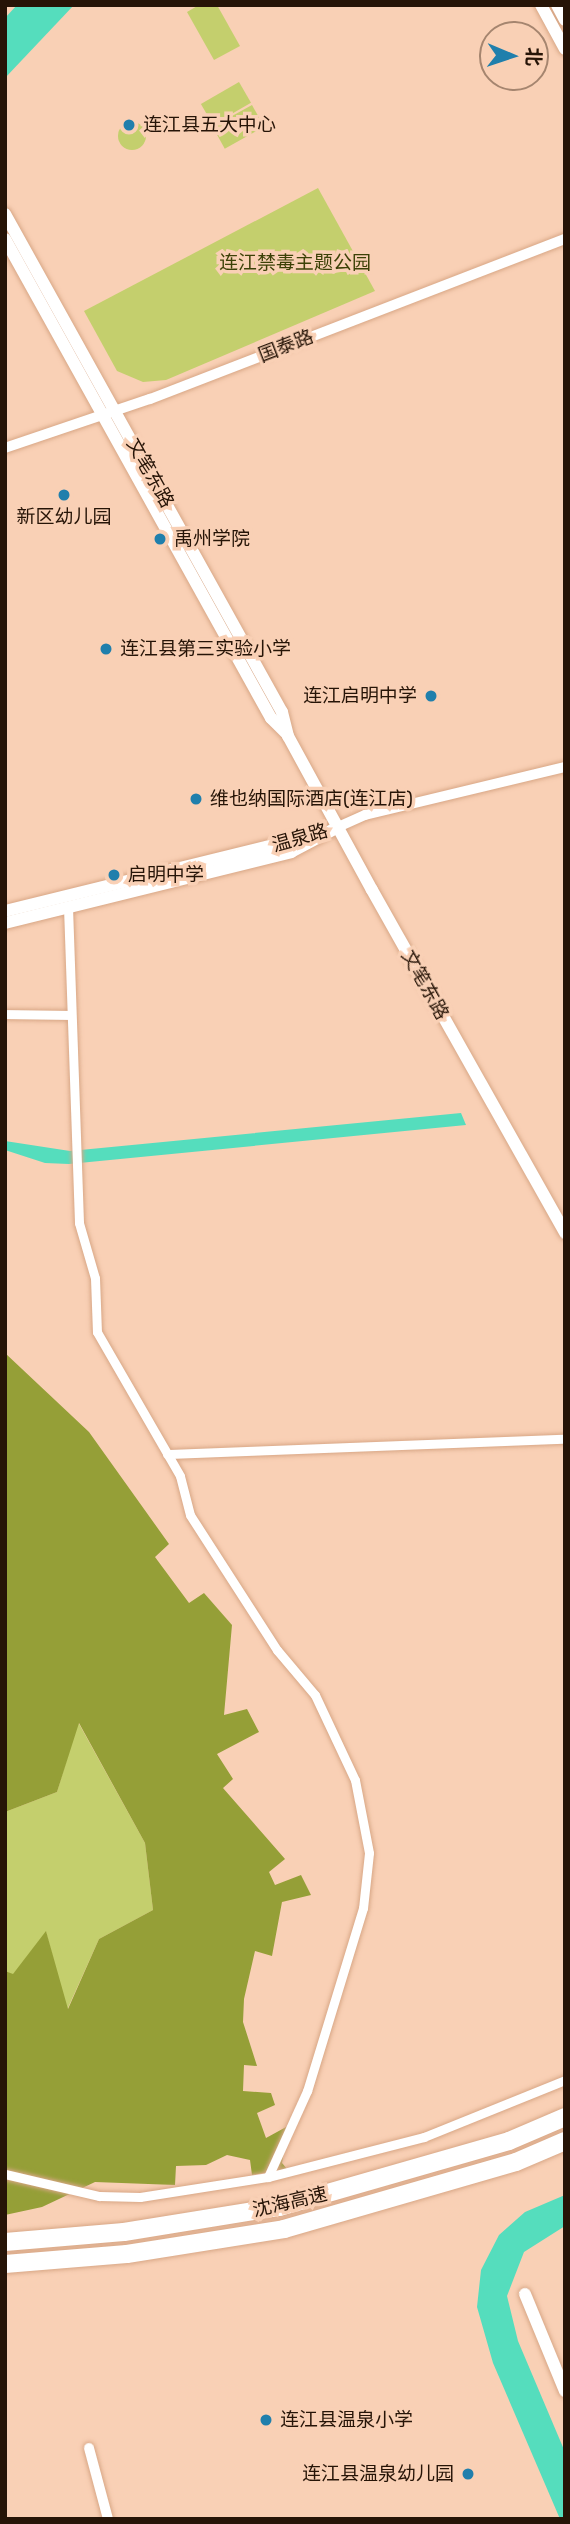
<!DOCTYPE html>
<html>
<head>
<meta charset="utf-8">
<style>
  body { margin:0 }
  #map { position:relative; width:570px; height:2524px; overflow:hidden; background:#f9d0b5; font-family:Rubik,"Noto Sans SC",sans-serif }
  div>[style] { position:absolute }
  .green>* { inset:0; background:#c4cf6d; transform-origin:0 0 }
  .round { border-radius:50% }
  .forest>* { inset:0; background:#959f37 }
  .water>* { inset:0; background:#55ddbd }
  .roads { filter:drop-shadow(0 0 2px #d8a786) drop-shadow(0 0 2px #d8a786) }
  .minor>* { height:9px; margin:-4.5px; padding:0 4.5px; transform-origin:4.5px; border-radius:4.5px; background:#fff }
  .tertiary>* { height:10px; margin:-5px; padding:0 5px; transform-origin:5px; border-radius:5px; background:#fff }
  .secondary>* { height:12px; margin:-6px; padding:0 6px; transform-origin:6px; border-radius:6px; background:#fff }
  .motorway>* { height:18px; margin:-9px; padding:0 9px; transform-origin:9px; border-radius:9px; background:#fff }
  .dots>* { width:19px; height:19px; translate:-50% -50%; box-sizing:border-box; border:4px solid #f9d0b5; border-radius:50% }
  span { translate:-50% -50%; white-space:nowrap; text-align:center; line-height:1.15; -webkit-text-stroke:7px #f9d0b5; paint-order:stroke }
  .poi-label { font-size:19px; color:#261407 }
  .left { translate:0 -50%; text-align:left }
  .right { translate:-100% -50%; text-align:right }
  .park-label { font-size:19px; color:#3c4107 }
  .street-label { font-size:19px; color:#261407 }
  .frame { position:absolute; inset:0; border:7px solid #261407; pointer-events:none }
  .north { position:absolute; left:479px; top:21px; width:70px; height:70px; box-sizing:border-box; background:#f9d0b5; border:2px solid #a5856f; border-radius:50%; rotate:92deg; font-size:19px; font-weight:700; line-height:28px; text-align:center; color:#261407 }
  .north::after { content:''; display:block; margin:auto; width:24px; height:32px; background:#207fac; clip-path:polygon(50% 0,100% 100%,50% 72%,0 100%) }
</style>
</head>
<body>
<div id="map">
  <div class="green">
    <i style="clip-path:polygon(199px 5px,217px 5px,240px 46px,214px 60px,187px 12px)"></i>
    <i style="left:239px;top:82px;width:24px;height:44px;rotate:60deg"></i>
    <i style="left:252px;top:105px;width:25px;height:45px;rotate:61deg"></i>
    <i class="round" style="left:118px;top:122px;width:28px;height:28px"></i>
    <i style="clip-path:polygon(318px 188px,375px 291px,166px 380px,143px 382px,117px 371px,84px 311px)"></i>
    <i style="clip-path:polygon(78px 1722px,145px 1843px,153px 1910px,99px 1939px,67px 2010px,46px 1932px,13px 1975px,5px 1971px,5px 1812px,57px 1792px)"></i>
  </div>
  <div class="forest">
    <i style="clip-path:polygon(5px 1353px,89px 1432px,169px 1544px,155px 1557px,189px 1603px,204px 1593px,232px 1625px,224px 1715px,247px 1709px,259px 1732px,217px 1754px,233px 1779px,223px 1788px,285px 1859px,269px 1872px,275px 1885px,301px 1875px,311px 1895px,282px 1902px,272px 1956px,255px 1951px,244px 1999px,243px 2022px,257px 2066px,244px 2065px,243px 2091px,271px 2093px,275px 2105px,257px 2113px,266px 2138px,288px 2126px,282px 2163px,287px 2169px,252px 2175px,250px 2160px,227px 2155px,206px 2165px,176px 2166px,175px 2185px,95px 2182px,42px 2207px,5px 2215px,5px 1971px,13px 1974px,46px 1931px,68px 2009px,99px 1939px,153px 1910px,145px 1843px,79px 1723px,57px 1792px,5px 1812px)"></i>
  </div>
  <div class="water">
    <i style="clip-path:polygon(17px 5px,74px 5px,5px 78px,5px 18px)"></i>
    <i style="clip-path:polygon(461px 1113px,466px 1125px,69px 1164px,45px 1163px,5px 1150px,5px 1141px,70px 1151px)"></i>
    <i style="clip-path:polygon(565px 2195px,565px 2226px,524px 2252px,507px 2296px,518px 2341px,565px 2452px,565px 2519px,560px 2519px,493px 2363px,477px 2307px,481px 2270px,499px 2235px,525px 2212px)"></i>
  </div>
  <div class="roads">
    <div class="minor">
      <i style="left:68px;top:907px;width:316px;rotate:88deg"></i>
      <i style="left:79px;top:1223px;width:57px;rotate:73.8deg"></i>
      <i style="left:95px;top:1278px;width:54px;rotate:87.9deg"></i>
      <i style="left:97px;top:1332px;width:166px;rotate:60deg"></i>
      <i style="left:180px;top:1476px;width:40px;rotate:75.6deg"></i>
      <i style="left:190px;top:1515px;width:161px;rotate:57.2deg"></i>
      <i style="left:277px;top:1650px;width:59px;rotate:49.8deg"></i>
      <i style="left:315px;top:1695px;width:94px;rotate:64.8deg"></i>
      <i style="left:355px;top:1780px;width:74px;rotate:79.1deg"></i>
      <i style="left:369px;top:1853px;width:55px;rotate:96.2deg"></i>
      <i style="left:363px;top:1908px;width:191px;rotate:107deg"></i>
      <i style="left:307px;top:2091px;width:94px;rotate:114.4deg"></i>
      <i style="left:5px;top:1014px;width:63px;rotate:0.9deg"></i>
      <i style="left:167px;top:1454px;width:398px;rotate:-2.2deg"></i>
      <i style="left:5px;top:2174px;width:97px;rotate:13.2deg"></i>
      <i style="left:99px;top:2196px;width:41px;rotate:1.4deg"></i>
      <i style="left:140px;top:2197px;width:130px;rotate:-8.9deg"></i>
      <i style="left:268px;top:2177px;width:161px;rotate:-14.4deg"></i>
      <i style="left:424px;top:2137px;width:152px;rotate:-22deg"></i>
    </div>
    <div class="tertiary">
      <i style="left:5px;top:448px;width:153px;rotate:-18.7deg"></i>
      <i style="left:150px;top:399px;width:445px;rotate:-21.1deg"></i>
      <i style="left:338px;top:827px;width:30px;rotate:-24deg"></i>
      <i style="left:365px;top:815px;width:206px;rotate:-13.5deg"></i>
      <i style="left:89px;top:2448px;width:73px;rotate:75deg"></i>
    </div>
    <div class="secondary">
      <i style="left:541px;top:5px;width:50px;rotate:61.4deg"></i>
      <i style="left:557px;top:5px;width:17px;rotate:62deg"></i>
      <i style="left:5px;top:214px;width:570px;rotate:60.92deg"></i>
      <i style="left:282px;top:712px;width:25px;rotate:76deg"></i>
      <i style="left:288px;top:736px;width:175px;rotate:61.4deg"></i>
      <i style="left:372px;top:890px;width:394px;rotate:60.6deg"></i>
      <i style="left:5px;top:239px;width:548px;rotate:60.96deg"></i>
      <i style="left:271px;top:718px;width:21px;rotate:45deg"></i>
      <i style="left:5px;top:911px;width:315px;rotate:-13.8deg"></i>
      <i style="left:5px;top:923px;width:295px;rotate:-13.9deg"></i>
      <i style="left:291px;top:852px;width:53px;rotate:-28deg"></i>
      <i style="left:525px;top:2294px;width:105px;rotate:67.6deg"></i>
    </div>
    <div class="motorway">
      <i style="left:5px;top:2242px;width:119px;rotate:-4.8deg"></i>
      <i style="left:124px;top:2232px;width:157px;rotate:-9.2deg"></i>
      <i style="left:279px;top:2207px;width:239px;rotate:-16deg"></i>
      <i style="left:509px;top:2141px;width:61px;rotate:-23.2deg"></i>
      <i style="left:5px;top:2264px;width:122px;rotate:-4.7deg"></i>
      <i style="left:127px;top:2254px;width:159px;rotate:-9deg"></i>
      <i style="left:284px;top:2229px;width:241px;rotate:-16.1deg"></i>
      <i style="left:516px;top:2162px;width:53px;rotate:-23.2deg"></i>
    </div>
  </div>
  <div class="dots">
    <i style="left:129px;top:125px;background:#207fac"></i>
    <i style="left:64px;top:495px;background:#207fac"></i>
    <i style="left:160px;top:539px;background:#207fac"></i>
    <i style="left:106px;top:649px;background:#207fac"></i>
    <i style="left:431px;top:696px;background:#207fac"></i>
    <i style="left:196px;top:799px;background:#207fac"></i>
    <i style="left:114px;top:875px;background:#207fac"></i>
    <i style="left:266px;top:2420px;background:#207fac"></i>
    <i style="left:468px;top:2474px;background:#207fac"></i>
  </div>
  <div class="poi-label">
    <span class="left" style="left:143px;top:125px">连江县五大中心</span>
    <span style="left:64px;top:517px">新区幼儿园</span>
    <span class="left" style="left:174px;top:539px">禹州学院</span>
    <span class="left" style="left:120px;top:649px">连江县第三实验小学</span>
    <span class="right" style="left:417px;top:696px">连江启明中学</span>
    <span class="left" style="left:210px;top:799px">维也纳国际酒店(连江店)</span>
    <span class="left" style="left:128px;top:875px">启明中学</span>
    <span class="left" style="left:280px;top:2420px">连江县温泉小学</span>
    <span class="right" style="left:454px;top:2474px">连江县温泉幼儿园</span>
  </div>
  <div class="park-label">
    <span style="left:295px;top:263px">连江禁毒主题公园</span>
  </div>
  <div class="street-label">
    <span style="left:286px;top:346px;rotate:-21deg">国泰路</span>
    <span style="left:150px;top:473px;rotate:61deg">文笔东路</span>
    <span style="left:300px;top:838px;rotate:-16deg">温泉路</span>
    <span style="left:425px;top:985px;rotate:61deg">文笔东路</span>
    <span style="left:290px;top:2202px;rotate:-13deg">沈海高速</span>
  </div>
  <div class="frame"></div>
  <div class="north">北</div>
</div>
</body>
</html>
